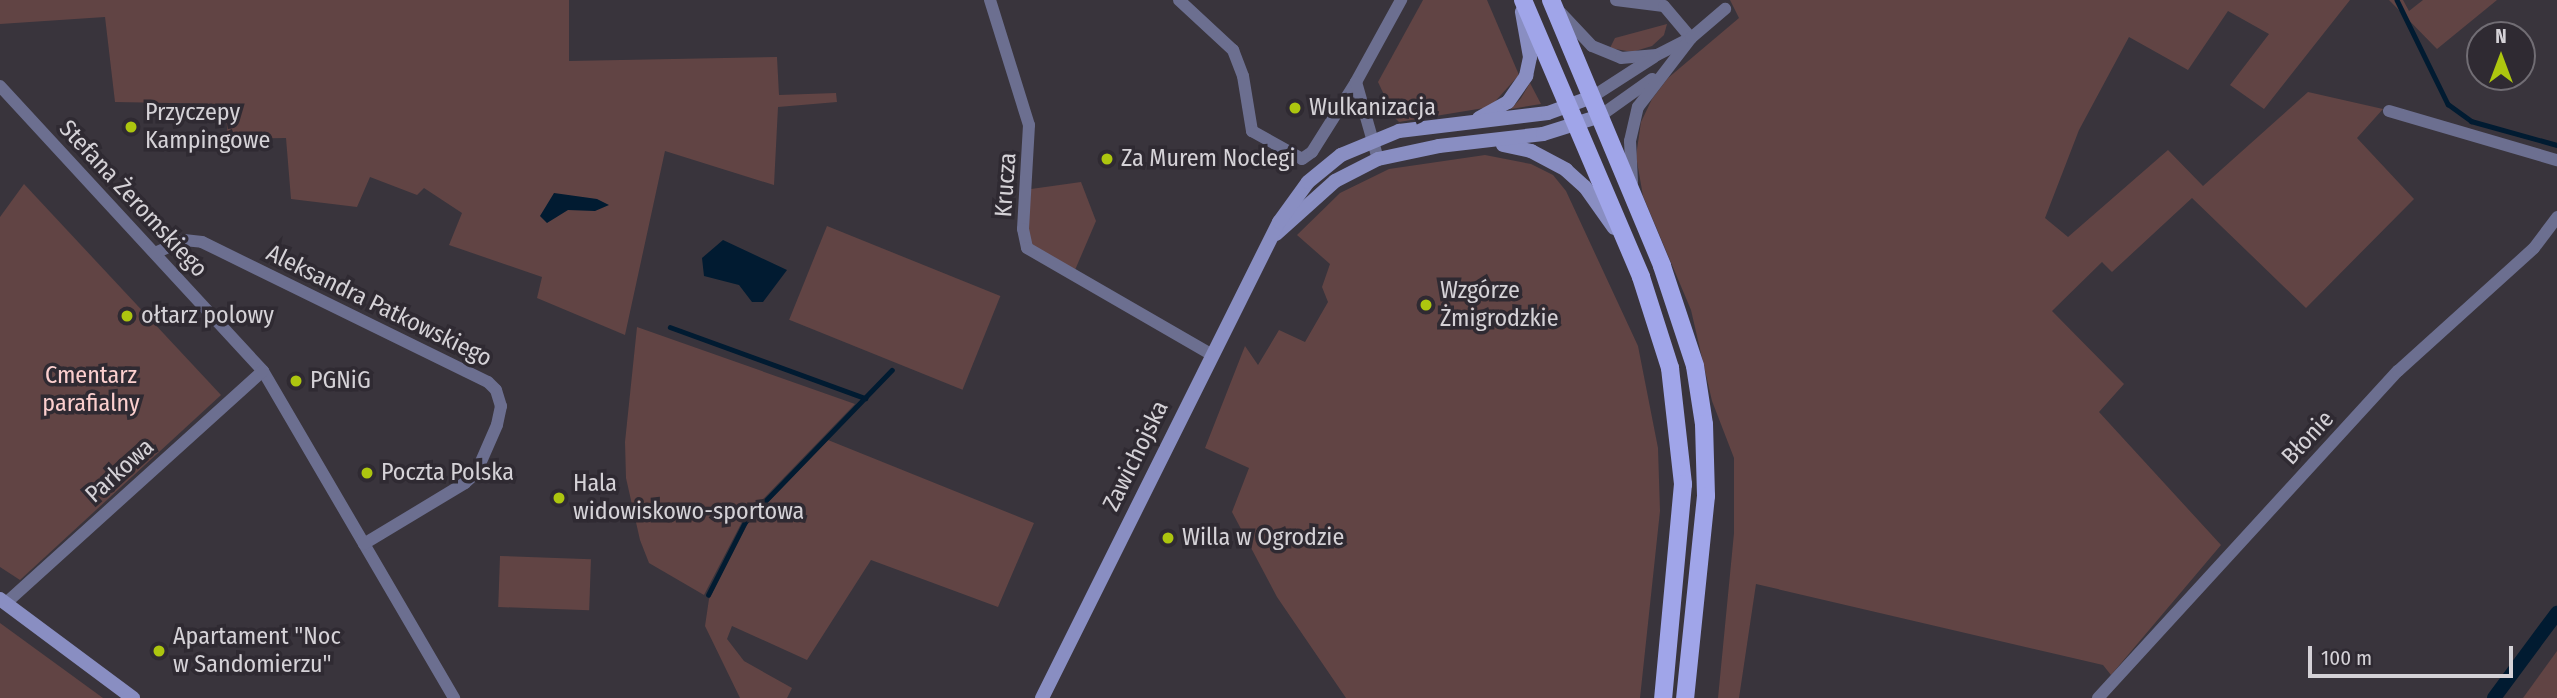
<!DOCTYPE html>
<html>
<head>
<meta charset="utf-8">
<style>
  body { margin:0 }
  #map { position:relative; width:2557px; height:698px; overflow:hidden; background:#39343c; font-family:"Fira Sans Condensed",sans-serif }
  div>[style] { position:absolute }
  .green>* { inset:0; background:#614444; transform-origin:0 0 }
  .water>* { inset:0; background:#011b31 }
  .stream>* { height:4.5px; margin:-2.25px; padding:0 2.25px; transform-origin:2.25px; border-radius:2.25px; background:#011b31 }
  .canal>* { height:14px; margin:-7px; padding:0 7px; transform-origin:7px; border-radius:7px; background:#011b31 }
  .street>* { height:12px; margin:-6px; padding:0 6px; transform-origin:6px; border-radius:6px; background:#6c6f90 }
  .secondary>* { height:14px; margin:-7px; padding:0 7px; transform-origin:7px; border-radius:7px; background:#898ec2 }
  .primary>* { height:18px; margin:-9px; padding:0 9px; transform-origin:9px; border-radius:9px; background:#a0a5e9 }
  .dots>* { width:19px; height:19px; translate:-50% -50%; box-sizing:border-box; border:4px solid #2f2a32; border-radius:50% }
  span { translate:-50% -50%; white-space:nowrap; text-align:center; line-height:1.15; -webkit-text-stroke:7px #2f2a32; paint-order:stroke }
  .poi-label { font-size:24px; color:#d5d2d7 }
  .left { translate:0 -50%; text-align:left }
  .street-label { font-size:24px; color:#d5d2d7 }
  .park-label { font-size:24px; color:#fbcfce }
  .north { position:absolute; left:2466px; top:21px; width:70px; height:70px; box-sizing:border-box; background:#2f2a32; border:2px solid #716d74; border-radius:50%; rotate:0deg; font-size:19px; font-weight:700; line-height:28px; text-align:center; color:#d5d2d7 }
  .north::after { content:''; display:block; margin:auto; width:24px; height:32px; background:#adc60f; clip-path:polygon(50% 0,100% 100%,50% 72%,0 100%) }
  .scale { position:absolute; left:2308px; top:646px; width:205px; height:32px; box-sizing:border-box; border:4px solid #d5d2d7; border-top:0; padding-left:9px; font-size:21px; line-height:24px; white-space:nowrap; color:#d5d2d7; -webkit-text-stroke:5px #2f2a32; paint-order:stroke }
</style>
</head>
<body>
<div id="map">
  <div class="green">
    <i style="clip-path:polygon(0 0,569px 0,569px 61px,777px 57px,779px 95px,836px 93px,837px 102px,778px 107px,774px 185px,665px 151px,625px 335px,537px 298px,542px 277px,449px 245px,462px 213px,424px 188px,417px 195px,370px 177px,357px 207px,291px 199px,286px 138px,228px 139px,225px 104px,115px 102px,105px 17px,0 24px)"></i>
    <i style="clip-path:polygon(1423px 0,1487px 0,1519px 75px,1490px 107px,1399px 122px,1395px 118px,1378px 82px)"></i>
    <i style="clip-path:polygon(1730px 0,2350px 0,2264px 109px,2230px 85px,2269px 34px,2228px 11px,2188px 70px,2129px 37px,2079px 130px,2045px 218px,2068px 237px,2168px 150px,2203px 186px,2308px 92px,2383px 109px,2357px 138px,2414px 199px,2306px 308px,2192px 198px,2112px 272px,2102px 262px,2052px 311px,2124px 384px,2099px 412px,2221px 545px,2111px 675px,2103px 665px,1756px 584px,1739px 698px,1718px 698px,1734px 533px,1734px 458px,1712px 401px,1691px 310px,1643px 196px,1636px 156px,1641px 122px,1652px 99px,1668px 78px,1739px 18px)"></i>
    <i style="clip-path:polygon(2389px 0,2403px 0,2409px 11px,2423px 0,2497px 0,2437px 49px)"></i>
    <i style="clip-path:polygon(1667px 24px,1664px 35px,1652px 46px,1632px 52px,1610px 48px,1615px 38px)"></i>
    <i style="clip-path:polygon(1530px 83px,1541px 104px,1511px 109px,1521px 98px)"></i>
    <i style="clip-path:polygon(1485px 155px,1531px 164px,1553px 175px,1566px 191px,1638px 346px,1658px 448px,1660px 511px,1640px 698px,1346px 698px,1277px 597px,1232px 512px,1249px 468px,1205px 448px,1245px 346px,1258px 365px,1279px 330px,1305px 342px,1328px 302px,1322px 287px,1330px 264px,1297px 235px,1340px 193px,1389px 169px)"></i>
    <i style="clip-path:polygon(1081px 182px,1096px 221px,1075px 270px,1031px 246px,1027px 232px,1031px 189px)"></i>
    <i style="clip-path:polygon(24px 184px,221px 395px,20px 580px,0 567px,0 217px)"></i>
    <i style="left:827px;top:226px;width:187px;height:101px;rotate:22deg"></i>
    <i style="clip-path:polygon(637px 327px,855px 404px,743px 520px,704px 595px,649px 563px,640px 540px,626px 478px,625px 442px)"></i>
    <i style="clip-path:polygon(828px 440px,1034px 523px,998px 607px,871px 560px,807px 660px,732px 626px,727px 639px,744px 661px,792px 688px,787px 698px,740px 698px,705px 626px,709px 599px,747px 524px)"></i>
    <i style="left:500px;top:556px;width:91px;height:51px;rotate:2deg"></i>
    <i style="clip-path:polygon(0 623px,103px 698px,0 698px)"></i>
    <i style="clip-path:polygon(2557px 651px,2557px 698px,2523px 698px)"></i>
  </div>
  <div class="water">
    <i style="clip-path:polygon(554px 193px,597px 199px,609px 205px,595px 211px,568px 210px,547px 223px,540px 216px)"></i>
    <i style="clip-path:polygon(723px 240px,787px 270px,763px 302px,752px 302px,739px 285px,704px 276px,702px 258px)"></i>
  </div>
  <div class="stream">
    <i style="left:2397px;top:0;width:116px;rotate:63.9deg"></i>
    <i style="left:2448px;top:104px;width:29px;rotate:36deg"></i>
    <i style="left:2471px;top:121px;width:89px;rotate:15.6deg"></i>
    <i style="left:670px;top:327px;width:208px;rotate:20deg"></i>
    <i style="left:708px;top:595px;width:82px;rotate:-63.1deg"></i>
    <i style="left:745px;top:522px;width:211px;rotate:-46deg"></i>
  </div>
  <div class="canal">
    <i style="left:2494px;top:698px;width:106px;rotate:-53.5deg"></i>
  </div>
  <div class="street">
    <i style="left:990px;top:0;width:131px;rotate:72.7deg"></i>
    <i style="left:1029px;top:125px;width:104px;rotate:93.3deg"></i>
    <i style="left:1023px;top:229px;width:19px;rotate:78deg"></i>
    <i style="left:1027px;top:248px;width:214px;rotate:30deg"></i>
    <i style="left:1179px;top:0;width:74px;rotate:42.8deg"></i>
    <i style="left:1233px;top:50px;width:28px;rotate:69deg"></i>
    <i style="left:1243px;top:76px;width:56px;rotate:80.7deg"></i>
    <i style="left:1252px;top:131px;width:57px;rotate:29.2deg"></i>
    <i style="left:1302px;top:159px;width:12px;rotate:-35deg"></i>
    <i style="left:1312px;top:152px;width:83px;rotate:-57.8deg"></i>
    <i style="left:1356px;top:82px;width:94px;rotate:-61.2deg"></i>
    <i style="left:1616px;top:0;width:48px;rotate:7.1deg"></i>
    <i style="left:1664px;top:6px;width:42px;rotate:49.8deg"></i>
    <i style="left:1561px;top:13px;width:45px;rotate:46.8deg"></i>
    <i style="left:1592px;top:46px;width:31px;rotate:22deg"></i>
    <i style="left:1621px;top:58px;width:36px;rotate:-5deg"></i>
    <i style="left:1657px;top:55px;width:29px;rotate:-27deg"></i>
    <i style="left:1356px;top:82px;width:80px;rotate:74.1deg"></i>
    <i style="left:0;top:86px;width:388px;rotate:47.3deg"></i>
    <i style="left:263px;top:371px;width:379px;rotate:59.7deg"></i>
    <i style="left:1592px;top:97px;width:74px;rotate:-32.8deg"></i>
    <i style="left:2389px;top:111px;width:175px;rotate:16.3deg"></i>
    <i style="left:1600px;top:116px;width:64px;rotate:-35.4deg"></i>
    <i style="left:1632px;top:182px;width:41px;rotate:-92.8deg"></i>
    <i style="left:1630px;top:141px;width:35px;rotate:-77deg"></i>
    <i style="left:1638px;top:107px;width:87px;rotate:-52.5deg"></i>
    <i style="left:1691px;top:38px;width:45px;rotate:-40.5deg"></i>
    <i style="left:155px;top:253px;width:32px;rotate:-24deg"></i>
    <i style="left:184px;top:240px;width:18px;rotate:6deg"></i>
    <i style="left:202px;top:242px;width:318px;rotate:26.1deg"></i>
    <i style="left:488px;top:382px;width:11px;rotate:45deg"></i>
    <i style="left:496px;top:390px;width:17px;rotate:73deg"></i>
    <i style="left:501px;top:406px;width:19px;rotate:102deg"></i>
    <i style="left:497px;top:425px;width:52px;rotate:113.6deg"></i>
    <i style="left:476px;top:473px;width:15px;rotate:138deg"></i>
    <i style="left:465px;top:483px;width:118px;rotate:148.9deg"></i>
    <i style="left:6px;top:603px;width:346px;rotate:-42.1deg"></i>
    <i style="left:2098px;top:698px;width:444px;rotate:-47.5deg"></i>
    <i style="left:2398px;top:371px;width:183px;rotate:-42.1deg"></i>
    <i style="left:2534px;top:248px;width:39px;rotate:-53deg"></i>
  </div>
  <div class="secondary">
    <i style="left:1479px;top:118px;width:33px;rotate:-29deg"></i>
    <i style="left:1508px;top:102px;width:32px;rotate:-55deg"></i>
    <i style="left:1526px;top:76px;width:19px;rotate:-78deg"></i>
    <i style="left:1530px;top:57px;width:46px;rotate:-100.1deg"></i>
    <i style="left:1503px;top:145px;width:29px;rotate:12deg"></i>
    <i style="left:1531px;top:151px;width:40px;rotate:28deg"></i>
    <i style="left:1566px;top:170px;width:25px;rotate:42deg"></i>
    <i style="left:1585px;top:187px;width:50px;rotate:54.7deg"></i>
    <i style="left:1276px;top:234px;width:79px;rotate:-41.9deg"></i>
    <i style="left:1335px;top:181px;width:48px;rotate:-27.1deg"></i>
    <i style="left:1378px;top:159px;width:62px;rotate:-12deg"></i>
    <i style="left:1439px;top:146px;width:105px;rotate:-6.6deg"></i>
    <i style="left:1543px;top:134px;width:60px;rotate:-17.5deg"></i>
    <i style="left:0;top:599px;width:166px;rotate:36.7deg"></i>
    <i style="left:1042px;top:698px;width:532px;rotate:-63.53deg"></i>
    <i style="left:1279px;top:222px;width:49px;rotate:-54.1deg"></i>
    <i style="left:1308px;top:182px;width:43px;rotate:-39.3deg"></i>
    <i style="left:1341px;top:155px;width:63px;rotate:-22.5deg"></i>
    <i style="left:1399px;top:131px;width:150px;rotate:-6.9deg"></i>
    <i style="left:1548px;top:113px;width:47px;rotate:-20deg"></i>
  </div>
  <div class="primary">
    <i style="left:1523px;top:0;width:301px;rotate:66.9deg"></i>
    <i style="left:1641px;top:277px;width:96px;rotate:72.3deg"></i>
    <i style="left:1670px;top:368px;width:117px;rotate:83.6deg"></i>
    <i style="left:1683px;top:484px;width:215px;rotate:95.3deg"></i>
    <i style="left:1551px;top:0;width:288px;rotate:67.3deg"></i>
    <i style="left:1662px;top:266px;width:105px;rotate:71.7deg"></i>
    <i style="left:1695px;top:366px;width:59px;rotate:81.2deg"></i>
    <i style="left:1704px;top:424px;width:72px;rotate:88.4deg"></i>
    <i style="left:1706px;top:496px;width:203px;rotate:95.9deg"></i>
  </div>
  <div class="dots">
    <i style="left:1295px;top:108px;background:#adc60f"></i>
    <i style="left:131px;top:127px;background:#adc60f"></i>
    <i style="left:1107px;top:159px;background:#adc60f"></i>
    <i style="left:1426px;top:305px;background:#adc60f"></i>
    <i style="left:127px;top:316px;background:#adc60f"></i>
    <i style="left:296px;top:381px;background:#adc60f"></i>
    <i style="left:367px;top:473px;background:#adc60f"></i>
    <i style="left:559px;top:498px;background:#adc60f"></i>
    <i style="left:1168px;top:538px;background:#adc60f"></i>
    <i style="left:159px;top:651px;background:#adc60f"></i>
  </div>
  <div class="poi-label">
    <span class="left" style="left:1309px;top:108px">Wulkanizacja</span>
    <span class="left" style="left:145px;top:127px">Przyczepy<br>Kampingowe</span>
    <span class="left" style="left:1121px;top:159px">Za Murem Noclegi</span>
    <span class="left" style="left:1440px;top:305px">Wzgórze<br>Żmigrodzkie</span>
    <span class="left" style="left:141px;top:316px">ołtarz polowy</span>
    <span class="left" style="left:310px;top:381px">PGNiG</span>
    <span class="left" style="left:381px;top:473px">Poczta Polska</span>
    <span class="left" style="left:573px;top:498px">Hala<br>widowiskowo-sportowa</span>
    <span class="left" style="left:1182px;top:538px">Willa w Ogrodzie</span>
    <span class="left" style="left:173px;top:651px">Apartament "Noc<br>w Sandomierzu"</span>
  </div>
  <div class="street-label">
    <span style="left:1006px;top:185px;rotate:-86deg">Krucza</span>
    <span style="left:133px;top:199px;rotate:47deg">Stefana Żeromskiego</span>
    <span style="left:379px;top:306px;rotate:26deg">Aleksandra Patkowskiego</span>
    <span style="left:2308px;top:438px;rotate:-47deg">Błonie</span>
    <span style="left:1136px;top:456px;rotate:-64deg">Zawichojska</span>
    <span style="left:120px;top:471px;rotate:-42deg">Parkowa</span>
  </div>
  <div class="park-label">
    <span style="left:91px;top:390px">Cmentarz<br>parafialny</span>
  </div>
  <div class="north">N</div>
  <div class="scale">100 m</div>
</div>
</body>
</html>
